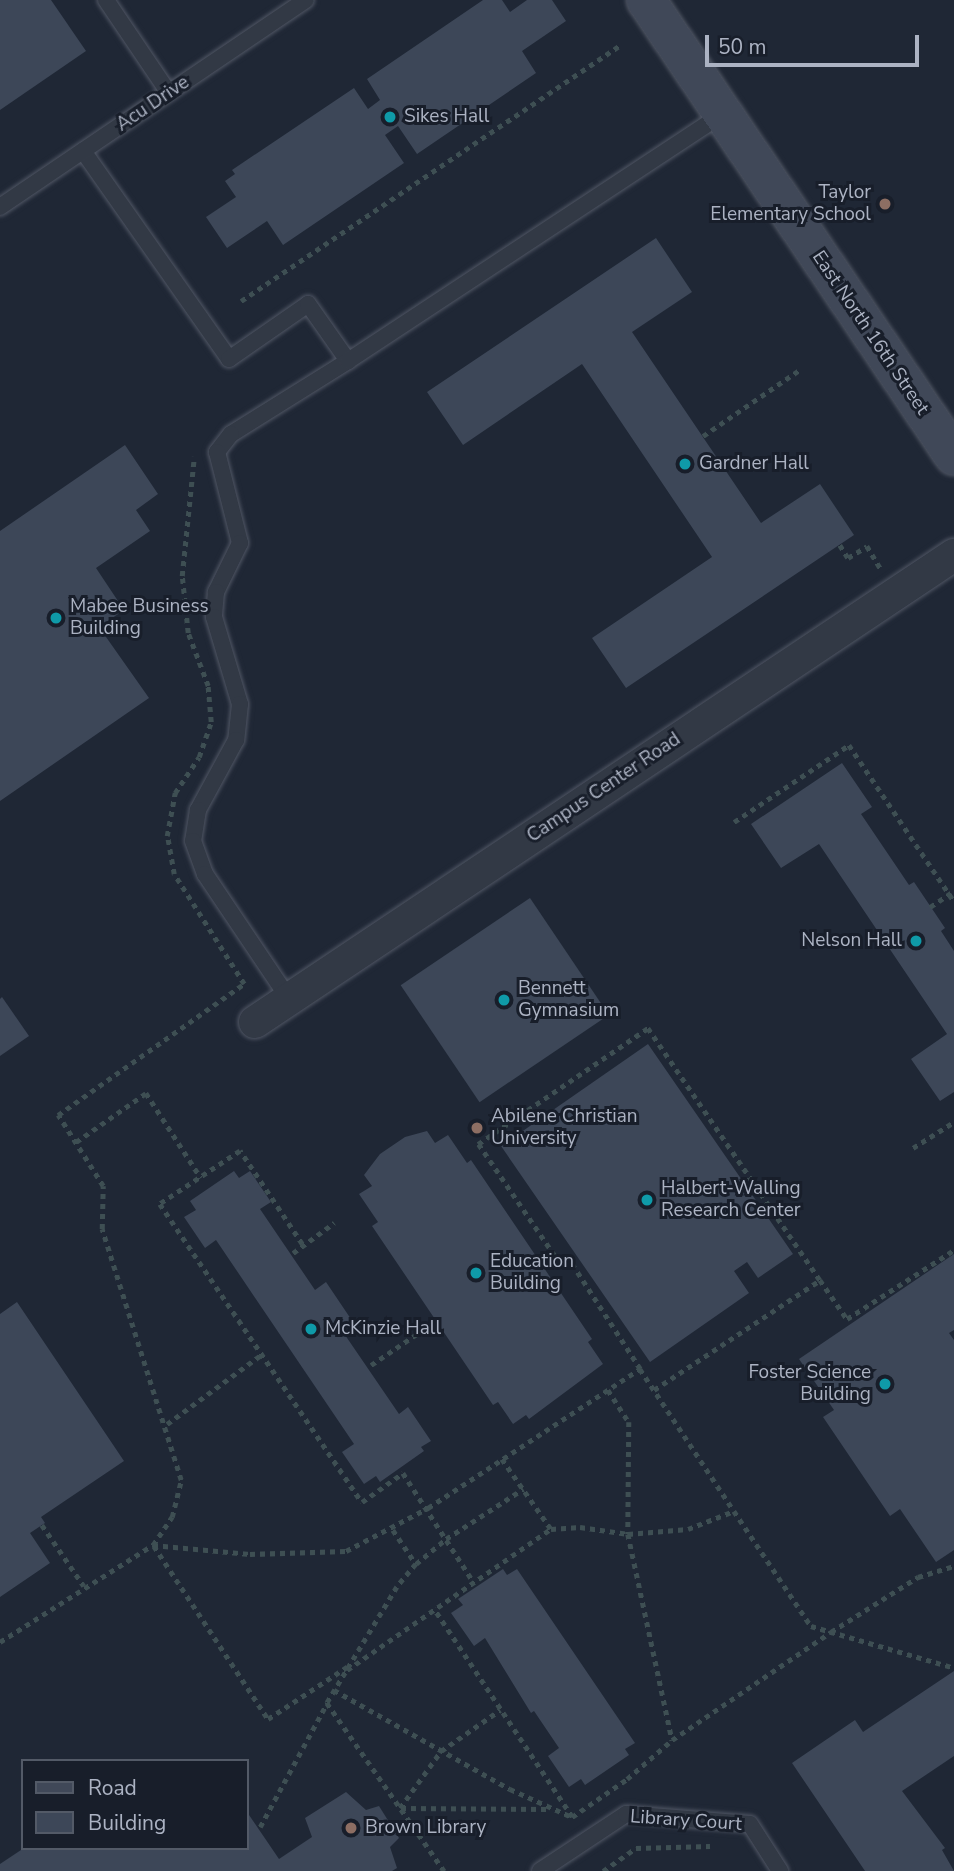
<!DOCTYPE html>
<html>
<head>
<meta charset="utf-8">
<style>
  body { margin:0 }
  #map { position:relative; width:954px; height:1871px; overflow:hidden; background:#1f2735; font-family:"Nunito Sans",sans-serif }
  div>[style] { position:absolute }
  .building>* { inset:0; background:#3d4758; transform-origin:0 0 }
  .path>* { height:4.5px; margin-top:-2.25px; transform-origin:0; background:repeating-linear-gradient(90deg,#3e4f53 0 5px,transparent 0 10px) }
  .roads { filter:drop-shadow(0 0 2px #505664) drop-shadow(0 0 2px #505664) }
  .lane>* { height:16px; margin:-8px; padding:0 8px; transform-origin:8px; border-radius:8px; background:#323945 }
  .street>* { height:32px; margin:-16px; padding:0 16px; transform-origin:16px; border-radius:16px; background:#323945 }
  .secondary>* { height:38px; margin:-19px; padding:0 19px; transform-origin:19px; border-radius:19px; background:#404858 }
  .dots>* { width:19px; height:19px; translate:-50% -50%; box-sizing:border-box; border:4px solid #181e2a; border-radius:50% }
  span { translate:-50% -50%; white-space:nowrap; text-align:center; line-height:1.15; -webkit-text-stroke:6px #181e2a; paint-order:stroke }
  .street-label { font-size:19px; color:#acb3c3 }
  .poi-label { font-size:19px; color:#acb3c3 }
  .left { translate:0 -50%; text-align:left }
  .right { translate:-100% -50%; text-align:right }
  .legend { position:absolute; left:21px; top:1759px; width:228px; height:91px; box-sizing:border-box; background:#181e2a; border:2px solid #535a67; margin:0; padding:9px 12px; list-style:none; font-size:21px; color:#acb3c3 }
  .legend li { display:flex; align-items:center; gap:14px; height:35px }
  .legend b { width:35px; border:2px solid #535a67 }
  .scale { position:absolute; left:705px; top:35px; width:214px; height:32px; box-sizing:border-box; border:4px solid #acb3c3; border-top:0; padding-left:9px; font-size:21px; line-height:24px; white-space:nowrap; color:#acb3c3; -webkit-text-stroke:5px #181e2a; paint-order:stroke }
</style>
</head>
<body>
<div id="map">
  <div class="building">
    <i style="clip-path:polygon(0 0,51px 0,86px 51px,0 110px)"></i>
    <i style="clip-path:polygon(483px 0,502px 0,510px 12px,527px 0,552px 0,566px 21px,522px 51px,536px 73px,417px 154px,398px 126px,385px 135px,404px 163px,283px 245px,267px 221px,227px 248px,206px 217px,236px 197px,225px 181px,235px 174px,232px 170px,354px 88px,368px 109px,380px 100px,367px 79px)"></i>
    <i style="clip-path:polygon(656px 238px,692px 292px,632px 332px,761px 523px,820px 484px,854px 535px,626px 688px,592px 638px,712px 557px,582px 364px,463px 445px,427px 392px)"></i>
    <i style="clip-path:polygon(125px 445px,158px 494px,136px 510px,150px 531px,96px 568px,124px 610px,99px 627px,149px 698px,0 801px,0 531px)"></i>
    <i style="clip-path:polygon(842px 763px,872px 807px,861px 814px,909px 885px,914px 882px,945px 928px,941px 931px,954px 951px,954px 1092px,940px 1101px,911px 1059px,947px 1034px,819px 844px,781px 868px,751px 824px)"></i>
    <i style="left:530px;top:898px;width:141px;height:156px;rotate:56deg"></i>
    <i style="clip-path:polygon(2px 997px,29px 1036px,0 1056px,0 999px)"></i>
    <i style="clip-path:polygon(648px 1044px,793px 1254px,758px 1278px,747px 1262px,734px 1271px,749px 1293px,650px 1362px,501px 1146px)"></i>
    <i style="clip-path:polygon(427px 1131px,435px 1143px,448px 1135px,467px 1163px,471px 1160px,592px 1339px,588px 1342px,603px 1364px,529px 1419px,526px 1415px,513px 1424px,498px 1402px,493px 1405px,372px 1226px,378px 1222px,359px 1194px,372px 1186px,364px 1175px,380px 1154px,405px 1137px)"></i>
    <i style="clip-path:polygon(234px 1171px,239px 1178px,250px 1171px,271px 1202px,260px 1209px,315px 1290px,326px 1282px,355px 1325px,343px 1332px,399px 1414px,408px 1407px,431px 1441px,421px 1447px,424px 1451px,380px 1482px,376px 1476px,364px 1484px,342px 1452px,354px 1444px,216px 1240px,205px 1248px,184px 1217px,196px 1210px,190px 1201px)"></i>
    <i style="clip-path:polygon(954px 1254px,954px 1330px,949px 1333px,954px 1340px,954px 1550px,936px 1562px,900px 1509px,890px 1516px,823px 1417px,834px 1410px,799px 1359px)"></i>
    <i style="clip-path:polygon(17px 1302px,124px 1461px,41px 1517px,45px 1523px,30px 1533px,50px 1563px,0 1597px,0 1314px)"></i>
    <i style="clip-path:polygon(503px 1569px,507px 1575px,517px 1569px,635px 1743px,625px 1749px,629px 1755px,585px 1785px,581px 1779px,569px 1787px,548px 1756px,559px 1748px,534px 1711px,531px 1713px,485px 1638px,474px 1646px,451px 1613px,463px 1605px,458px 1599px)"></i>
    <i style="clip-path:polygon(954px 1671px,954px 1756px,902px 1791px,945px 1848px,942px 1850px,954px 1871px,865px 1871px,792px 1763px,855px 1720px,863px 1732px)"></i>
    <i style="clip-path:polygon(346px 1792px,366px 1810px,379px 1806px,399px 1838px,390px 1847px,397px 1868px,392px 1871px,0 1871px,0 1864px,24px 1848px,247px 1848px,247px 1812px,279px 1859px,312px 1837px,305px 1818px)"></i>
  </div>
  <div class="path">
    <i style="left:241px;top:301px;width:457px;rotate:-34deg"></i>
    <i style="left:703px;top:436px;width:119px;rotate:-34.4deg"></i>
    <i style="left:840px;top:545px;width:15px;rotate:58deg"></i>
    <i style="left:848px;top:558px;width:22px;rotate:-32deg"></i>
    <i style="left:867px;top:546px;width:27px;rotate:59deg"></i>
    <i style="left:734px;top:822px;width:138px;rotate:-33.8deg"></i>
    <i style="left:849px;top:745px;width:188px;rotate:56.1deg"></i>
    <i style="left:930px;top:907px;width:29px;rotate:-34deg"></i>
    <i style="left:76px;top:1142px;width:85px;rotate:-35deg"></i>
    <i style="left:146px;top:1093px;width:101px;rotate:57.1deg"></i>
    <i style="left:913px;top:1148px;width:49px;rotate:-32.4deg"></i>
    <i style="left:302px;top:1244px;width:112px;rotate:-123.7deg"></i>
    <i style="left:240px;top:1151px;width:96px;rotate:146.5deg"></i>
    <i style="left:160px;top:1204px;width:360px;rotate:55.9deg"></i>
    <i style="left:362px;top:1502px;width:50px;rotate:-35.3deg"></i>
    <i style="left:403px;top:1473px;width:129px;rotate:57.1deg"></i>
    <i style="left:293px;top:1253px;width:51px;rotate:-36.2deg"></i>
    <i style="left:371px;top:1365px;width:78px;rotate:-34.1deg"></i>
    <i style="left:640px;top:1369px;width:132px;rotate:-123deg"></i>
    <i style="left:568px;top:1258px;width:10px;rotate:143deg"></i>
    <i style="left:560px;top:1264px;width:145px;rotate:-124.3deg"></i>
    <i style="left:478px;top:1144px;width:206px;rotate:-34.3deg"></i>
    <i style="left:648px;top:1028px;width:305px;rotate:55.7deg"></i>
    <i style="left:608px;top:1390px;width:38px;rotate:57deg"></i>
    <i style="left:629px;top:1422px;width:112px;rotate:90.5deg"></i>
    <i style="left:628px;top:1534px;width:211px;rotate:77.9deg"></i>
    <i style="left:654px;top:1390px;width:199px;rotate:-33.5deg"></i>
    <i style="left:820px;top:1280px;width:47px;rotate:55.3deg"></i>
    <i style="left:847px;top:1319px;width:127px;rotate:-32.8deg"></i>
    <i style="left:167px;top:1424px;width:117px;rotate:-36.3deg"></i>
    <i style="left:502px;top:1459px;width:85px;rotate:55deg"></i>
    <i style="left:42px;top:1525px;width:74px;rotate:55.5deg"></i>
    <i style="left:393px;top:1530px;width:41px;rotate:55.9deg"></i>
    <i style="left:416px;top:1564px;width:30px;rotate:130deg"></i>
    <i style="left:397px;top:1587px;width:135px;rotate:121.1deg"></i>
    <i style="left:327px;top:1703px;width:205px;rotate:55.1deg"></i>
    <i style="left:153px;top:1545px;width:97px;rotate:5.3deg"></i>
    <i style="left:250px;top:1554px;width:96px;rotate:-1.8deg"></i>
    <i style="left:346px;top:1551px;width:93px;rotate:-27.7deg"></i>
    <i style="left:428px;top:1508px;width:254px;rotate:-33.3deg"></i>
    <i style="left:640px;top:1369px;width:170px;rotate:56.5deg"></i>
    <i style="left:154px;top:1546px;width:207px;rotate:56.6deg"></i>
    <i style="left:268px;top:1719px;width:95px;rotate:-33.4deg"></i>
    <i style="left:416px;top:1564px;width:39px;rotate:-40deg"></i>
    <i style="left:446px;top:1539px;width:92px;rotate:-33deg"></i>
    <i style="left:0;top:1642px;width:181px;rotate:-32.4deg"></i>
    <i style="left:153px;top:1545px;width:34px;rotate:-56deg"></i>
    <i style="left:172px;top:1517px;width:38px;rotate:-76deg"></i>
    <i style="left:181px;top:1480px;width:263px;rotate:-107.5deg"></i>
    <i style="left:102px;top:1229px;width:43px;rotate:-88.7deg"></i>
    <i style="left:103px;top:1186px;width:84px;rotate:-122.4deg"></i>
    <i style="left:58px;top:1115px;width:228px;rotate:-35.2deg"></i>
    <i style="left:244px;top:984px;width:130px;rotate:-122.5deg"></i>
    <i style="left:174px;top:874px;width:39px;rotate:-100deg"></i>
    <i style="left:167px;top:836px;width:44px;rotate:-79.5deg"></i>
    <i style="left:175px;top:793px;width:43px;rotate:-56.3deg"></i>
    <i style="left:199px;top:757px;width:37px;rotate:-71deg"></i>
    <i style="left:211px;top:722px;width:36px;rotate:-95deg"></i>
    <i style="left:208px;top:686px;width:57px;rotate:-110.7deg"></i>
    <i style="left:188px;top:633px;width:57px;rotate:-96deg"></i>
    <i style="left:182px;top:576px;width:120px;rotate:-84.2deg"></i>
    <i style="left:347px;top:1670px;width:248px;rotate:-34.7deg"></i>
    <i style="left:551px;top:1529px;width:29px;rotate:-4deg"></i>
    <i style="left:580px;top:1527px;width:49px;rotate:8.3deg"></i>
    <i style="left:628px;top:1534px;width:60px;rotate:-4.8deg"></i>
    <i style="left:688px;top:1529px;width:49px;rotate:-21.4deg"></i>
    <i style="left:734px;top:1511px;width:138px;rotate:56.2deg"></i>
    <i style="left:811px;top:1626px;width:146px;rotate:16.3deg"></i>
    <i style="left:334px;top:1690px;width:202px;rotate:29.4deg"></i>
    <i style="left:510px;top:1789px;width:68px;rotate:24.3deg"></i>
    <i style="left:572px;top:1817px;width:250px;rotate:-123.6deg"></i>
    <i style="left:400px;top:1808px;width:70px;rotate:-54.3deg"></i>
    <i style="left:441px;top:1751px;width:72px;rotate:-34.8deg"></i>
    <i style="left:401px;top:1808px;width:149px;rotate:0.4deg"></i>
    <i style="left:572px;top:1817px;width:67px;rotate:-34.6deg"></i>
    <i style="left:627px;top:1779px;width:60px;rotate:-40.9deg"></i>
    <i style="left:672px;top:1740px;width:192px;rotate:-34.2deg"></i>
    <i style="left:831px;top:1632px;width:103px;rotate:-32.3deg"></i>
    <i style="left:918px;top:1577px;width:38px;rotate:-17deg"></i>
    <i style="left:260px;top:1827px;width:141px;rotate:-61.6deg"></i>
    <i style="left:603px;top:1871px;width:40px;rotate:-34.9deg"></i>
    <i style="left:636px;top:1848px;width:74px;rotate:-1.5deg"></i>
  </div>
  <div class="roads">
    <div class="lane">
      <i style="left:106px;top:0;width:112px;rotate:55.9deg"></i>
      <i style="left:83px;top:151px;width:254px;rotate:54.9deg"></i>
      <i style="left:229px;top:359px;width:96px;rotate:-34.8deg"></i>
      <i style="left:308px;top:304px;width:70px;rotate:54.9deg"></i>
      <i style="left:348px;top:361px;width:138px;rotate:148deg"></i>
      <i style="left:231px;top:434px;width:23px;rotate:128deg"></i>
      <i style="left:217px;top:452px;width:94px;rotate:75.8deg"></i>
      <i style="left:240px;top:543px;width:55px;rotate:116.1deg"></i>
      <i style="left:216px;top:592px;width:25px;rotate:95deg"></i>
      <i style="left:214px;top:617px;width:91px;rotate:73.4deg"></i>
      <i style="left:240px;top:704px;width:36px;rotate:96deg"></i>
      <i style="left:236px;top:740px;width:80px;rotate:118.5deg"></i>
      <i style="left:198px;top:810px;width:31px;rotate:99deg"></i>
      <i style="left:193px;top:841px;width:35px;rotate:70deg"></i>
      <i style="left:205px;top:874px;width:151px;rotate:56.1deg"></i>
      <i style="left:0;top:207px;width:369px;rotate:-34.1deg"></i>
      <i style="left:348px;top:361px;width:448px;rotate:-33.4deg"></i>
      <i style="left:540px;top:1871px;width:103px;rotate:-33.5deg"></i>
      <i style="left:626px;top:1814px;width:124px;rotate:4.6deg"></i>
      <i style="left:750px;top:1824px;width:56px;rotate:57.4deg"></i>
    </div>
    <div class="street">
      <i style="left:255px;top:1022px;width:841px;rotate:-33.75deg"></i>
    </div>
    <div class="secondary">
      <i style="left:646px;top:0;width:550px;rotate:55.96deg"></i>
    </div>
  </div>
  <div class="dots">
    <i style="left:390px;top:117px;background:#0f9aa8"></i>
    <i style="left:885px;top:204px;background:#8d6e63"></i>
    <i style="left:685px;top:464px;background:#0f9aa8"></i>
    <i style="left:56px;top:618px;background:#0f9aa8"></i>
    <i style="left:916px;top:941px;background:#0f9aa8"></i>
    <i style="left:504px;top:1000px;background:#0f9aa8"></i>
    <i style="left:477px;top:1128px;background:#8d6e63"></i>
    <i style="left:647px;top:1200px;background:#0f9aa8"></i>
    <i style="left:476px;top:1273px;background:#0f9aa8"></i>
    <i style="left:311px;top:1329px;background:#0f9aa8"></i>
    <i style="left:885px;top:1384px;background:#0f9aa8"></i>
    <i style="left:351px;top:1828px;background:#8d6e63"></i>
  </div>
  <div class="street-label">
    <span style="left:153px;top:104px;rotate:-34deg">Acu Drive</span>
    <span style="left:870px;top:333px;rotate:56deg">East North 16th Street</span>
    <span style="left:604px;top:788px;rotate:-34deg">Campus Center Road</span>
    <span style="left:686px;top:1821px;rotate:4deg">Library Court</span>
  </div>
  <div class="poi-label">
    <span class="left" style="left:404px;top:117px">Sikes Hall</span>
    <span class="right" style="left:871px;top:204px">Taylor<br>Elementary School</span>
    <span class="left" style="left:699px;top:464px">Gardner Hall</span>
    <span class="left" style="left:70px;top:618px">Mabee Business<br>Building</span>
    <span class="right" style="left:902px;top:941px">Nelson Hall</span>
    <span class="left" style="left:518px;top:1000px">Bennett<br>Gymnasium</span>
    <span class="left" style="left:491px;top:1128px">Abilene Christian<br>University</span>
    <span class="left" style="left:661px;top:1200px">Halbert-Walling<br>Research Center</span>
    <span class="left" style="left:490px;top:1273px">Education<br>Building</span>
    <span class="left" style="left:325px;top:1329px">McKinzie Hall</span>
    <span class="right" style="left:871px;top:1384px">Foster Science<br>Building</span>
    <span class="left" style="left:365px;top:1828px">Brown Library</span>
  </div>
  <ul class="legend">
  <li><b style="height:9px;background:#404858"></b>Road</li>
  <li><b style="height:19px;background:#3d4758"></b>Building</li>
  </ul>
  <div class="scale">50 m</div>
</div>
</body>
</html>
